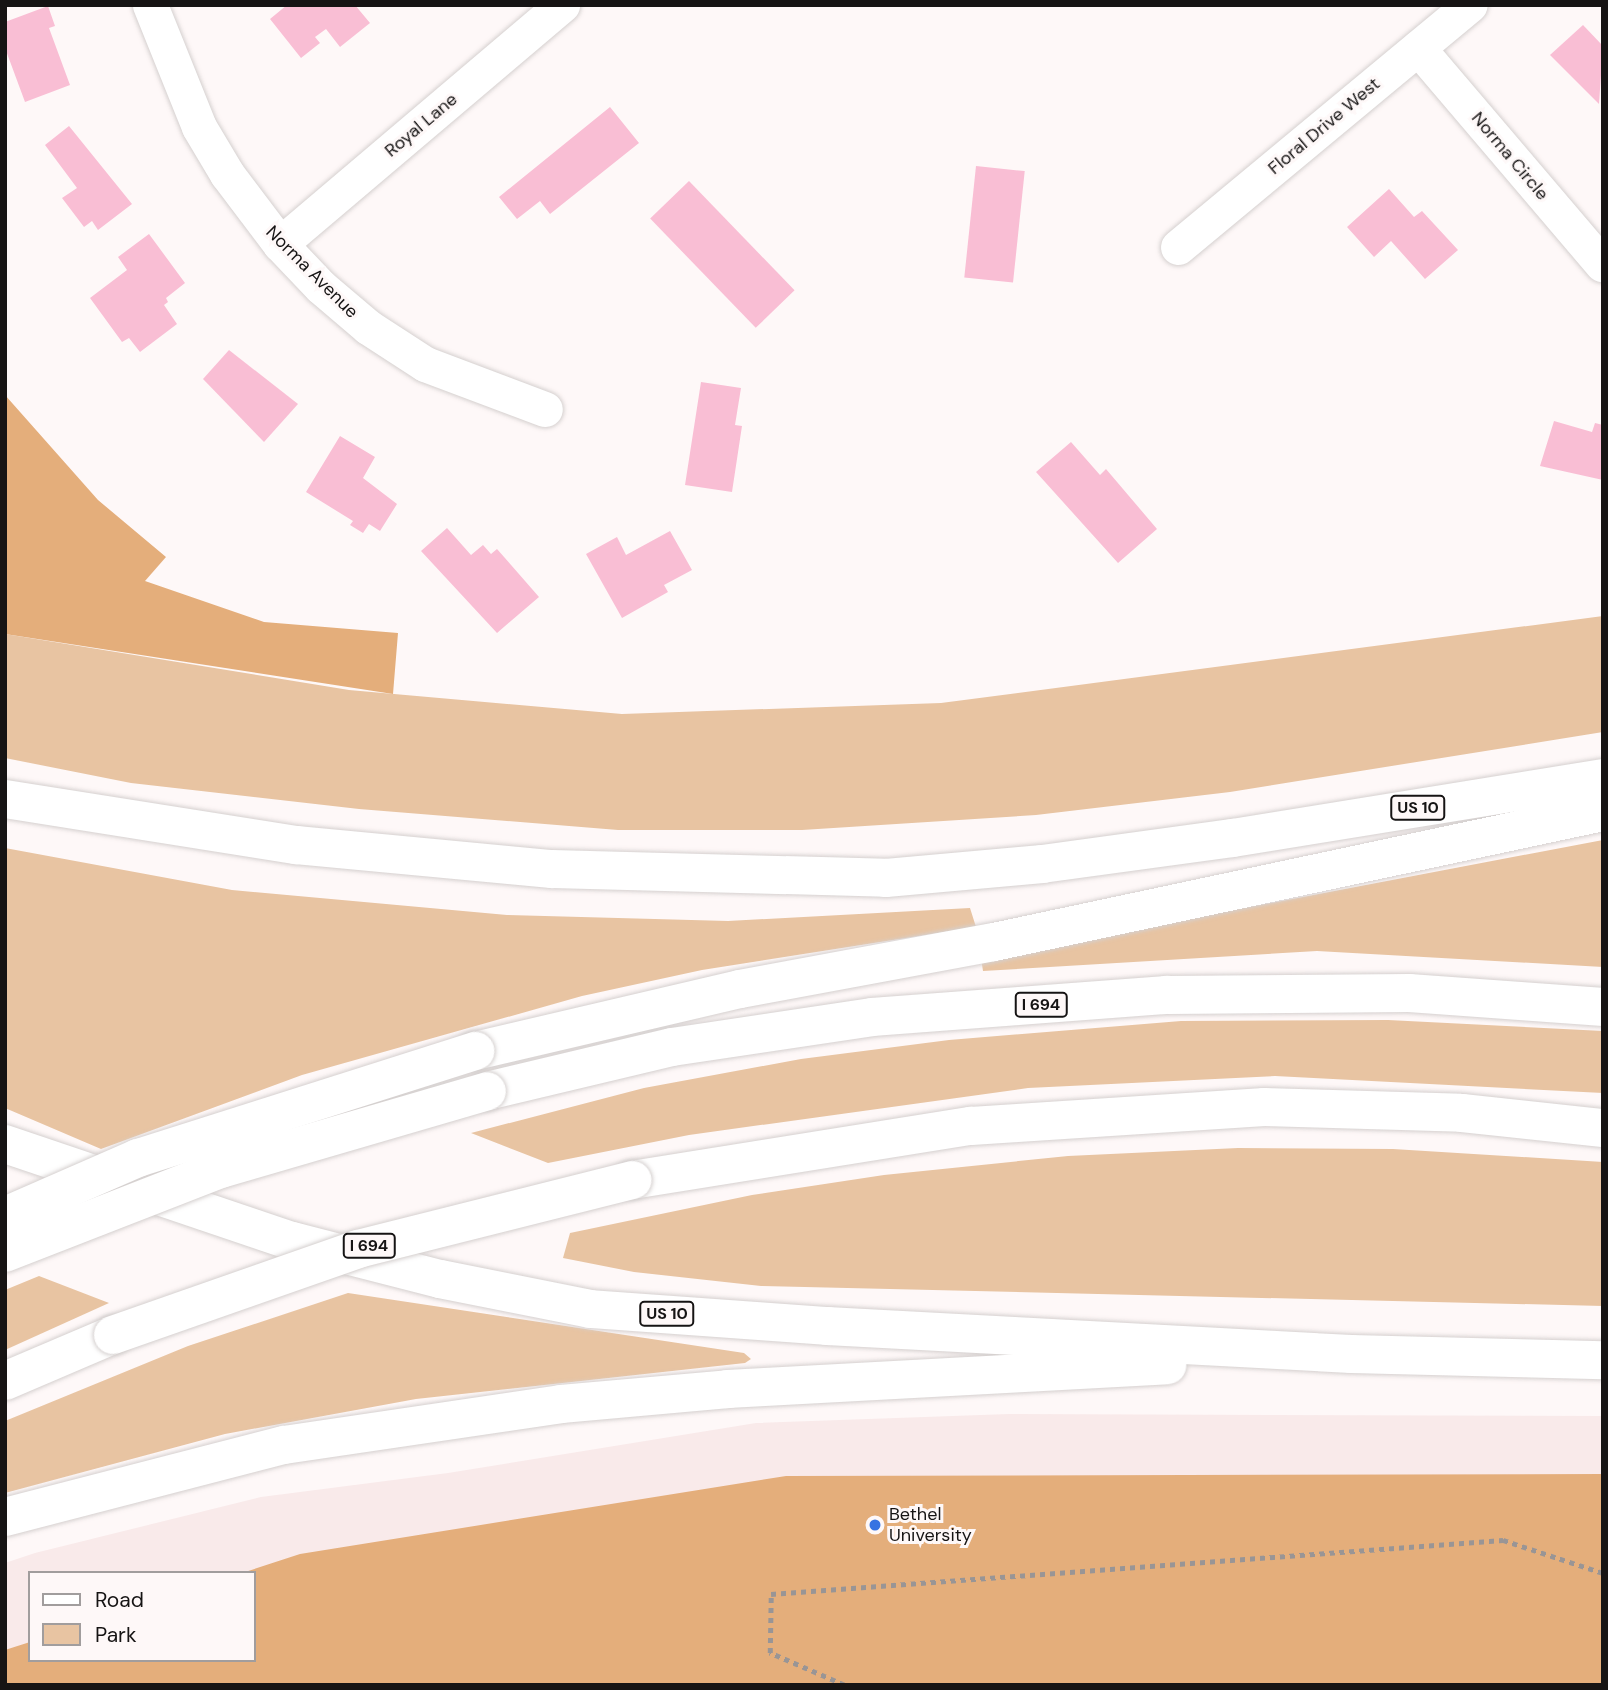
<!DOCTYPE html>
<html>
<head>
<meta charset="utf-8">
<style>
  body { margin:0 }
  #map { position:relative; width:1608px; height:1690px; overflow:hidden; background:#fef8f8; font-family:"DM Sans",sans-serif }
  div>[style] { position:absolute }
  .built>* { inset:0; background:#f9eaea }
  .green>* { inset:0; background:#e8c4a2 }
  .forest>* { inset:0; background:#e4ae7b }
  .building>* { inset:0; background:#f9bed4; transform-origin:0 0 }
  .path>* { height:4.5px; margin-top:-2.25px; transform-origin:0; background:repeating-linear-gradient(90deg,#999595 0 5px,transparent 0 10px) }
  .roads { filter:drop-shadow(0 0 2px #d5d0cf) drop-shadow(0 0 2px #d5d0cf) }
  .street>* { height:35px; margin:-17.5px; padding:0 17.5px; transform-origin:17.5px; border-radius:17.5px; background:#fff }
  .highway>* { height:38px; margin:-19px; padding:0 19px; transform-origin:19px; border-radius:19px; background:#fff }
  .bridges { filter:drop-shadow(0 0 2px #d5d0cf) drop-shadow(0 0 2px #d5d0cf) }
  .highway-bridge>* { height:38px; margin:-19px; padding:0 19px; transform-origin:19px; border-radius:19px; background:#fff }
  .dots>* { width:19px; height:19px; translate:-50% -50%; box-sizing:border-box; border:4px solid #fef8f8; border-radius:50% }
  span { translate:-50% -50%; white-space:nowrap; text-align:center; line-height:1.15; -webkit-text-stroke:6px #fef8f8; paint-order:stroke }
  .shield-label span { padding:2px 5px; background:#fef8f8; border:2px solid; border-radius:5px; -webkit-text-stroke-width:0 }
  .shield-label { font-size:16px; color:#161414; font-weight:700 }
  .street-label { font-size:18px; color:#161414 }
  .poi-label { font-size:18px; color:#161414 }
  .left { translate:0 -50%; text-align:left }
  .frame { position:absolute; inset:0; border:7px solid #161414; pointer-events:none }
  .legend { position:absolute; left:28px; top:1571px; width:228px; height:91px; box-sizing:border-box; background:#fef8f8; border:2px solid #a19d9d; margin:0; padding:9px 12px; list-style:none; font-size:21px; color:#161414 }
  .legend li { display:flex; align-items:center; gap:14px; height:35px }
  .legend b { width:35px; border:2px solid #a19d9d }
</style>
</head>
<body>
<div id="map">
  <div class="built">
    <i style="clip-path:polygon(evenodd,1009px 1414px,1603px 1416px,1603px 1685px,5px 1685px,5px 1563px,35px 1553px,261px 1497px,448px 1473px,756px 1423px,1009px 1414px,30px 1573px,254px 1573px,254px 1660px,30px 1660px,30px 1573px)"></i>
  </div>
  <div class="green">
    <i style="clip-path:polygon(1603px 616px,1603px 732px,1230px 792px,1036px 815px,802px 830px,618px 830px,359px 809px,131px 783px,5px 758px,5px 634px,349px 690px,622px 714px,941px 703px)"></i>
    <i style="clip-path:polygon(1603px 840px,1603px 967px,1317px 951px,983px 971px,981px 958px)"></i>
    <i style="clip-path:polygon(5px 848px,232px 890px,507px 915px,728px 921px,970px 908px,976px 927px,702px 970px,582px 996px,302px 1075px,101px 1149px,5px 1108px)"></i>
    <i style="clip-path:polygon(1388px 1020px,1603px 1031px,1603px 1093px,1275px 1076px,1028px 1088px,689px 1135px,548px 1163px,471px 1133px,644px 1088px,801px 1059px,949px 1040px,1181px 1021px)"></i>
    <i style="clip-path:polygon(1238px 1148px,1393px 1149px,1603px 1162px,1603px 1306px,761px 1286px,634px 1272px,563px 1258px,570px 1233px,752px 1195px,884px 1175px,1068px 1156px)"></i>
    <i style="clip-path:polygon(39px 1276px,109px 1303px,5px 1350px,5px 1290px)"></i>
    <i style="clip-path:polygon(348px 1293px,744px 1353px,751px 1359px,745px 1363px,416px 1399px,225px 1434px,5px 1493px,5px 1421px,188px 1346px)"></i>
  </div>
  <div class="forest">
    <i style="clip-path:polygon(5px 395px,98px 500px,166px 557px,145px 581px,264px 622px,398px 633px,393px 694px,5px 634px)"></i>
    <i style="clip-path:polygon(1603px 1474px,1603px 1685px,5px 1685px,5px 1650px,30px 1642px,30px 1660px,254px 1660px,254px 1573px,242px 1573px,300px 1554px,786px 1476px)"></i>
  </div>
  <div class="building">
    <i style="clip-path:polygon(287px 5px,355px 5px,370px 23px,340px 47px,326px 29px,315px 37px,320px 43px,301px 58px,270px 19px)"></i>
    <i style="clip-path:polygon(48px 6px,55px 26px,49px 28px,70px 85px,25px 102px,5px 48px,5px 22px)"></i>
    <i style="clip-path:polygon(1583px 25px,1603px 46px,1599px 104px,1550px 55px)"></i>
    <i style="clip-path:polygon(610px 107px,639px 143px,550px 214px,540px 201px,517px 219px,499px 197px)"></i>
    <i style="clip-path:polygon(69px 126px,132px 204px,98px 230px,92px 221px,84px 227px,62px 198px,77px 188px,45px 145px)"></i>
    <i style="left:976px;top:166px;width:49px;height:112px;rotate:6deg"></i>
    <i style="left:689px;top:181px;width:152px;height:54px;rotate:46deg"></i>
    <i style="clip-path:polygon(1389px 189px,1414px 217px,1422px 211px,1458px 250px,1425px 279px,1391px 241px,1374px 257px,1347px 227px)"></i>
    <i style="clip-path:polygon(149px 234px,185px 283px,166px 298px,168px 302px,164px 305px,177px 324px,140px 352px,129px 338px,122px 342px,90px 298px,127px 270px,118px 257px)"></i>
    <i style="clip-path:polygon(229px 350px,298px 404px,264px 442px,203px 379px)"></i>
    <i style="clip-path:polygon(701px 382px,741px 388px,735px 425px,742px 426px,732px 492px,685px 485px)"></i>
    <i style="clip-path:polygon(1554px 421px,1592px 432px,1595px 423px,1603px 425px,1603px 480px,1540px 466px)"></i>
    <i style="clip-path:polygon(340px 436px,375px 457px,363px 478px,397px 504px,380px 531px,369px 524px,363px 533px,350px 525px,353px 521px,306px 492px)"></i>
    <i style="clip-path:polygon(1071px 442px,1100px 475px,1106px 469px,1157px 529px,1118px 563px,1036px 472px)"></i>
    <i style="clip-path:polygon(447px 528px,471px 555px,483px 545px,491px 554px,497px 549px,539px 597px,497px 633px,421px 551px)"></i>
    <i style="clip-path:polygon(670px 531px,692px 570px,664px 585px,668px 592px,622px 618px,586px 554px,617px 537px,626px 555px)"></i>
  </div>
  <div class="path">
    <i style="left:844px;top:1685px;width:81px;rotate:-156.6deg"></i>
    <i style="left:770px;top:1653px;width:59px;rotate:-89deg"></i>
    <i style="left:771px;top:1594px;width:734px;rotate:-4.22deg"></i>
    <i style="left:1503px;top:1540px;width:105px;rotate:18.3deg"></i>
  </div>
  <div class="roads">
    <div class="street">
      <i style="left:150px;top:5px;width:131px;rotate:68.1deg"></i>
      <i style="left:199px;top:127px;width:55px;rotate:59.2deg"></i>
      <i style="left:227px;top:174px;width:88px;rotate:52.9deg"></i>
      <i style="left:280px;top:244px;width:59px;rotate:46.4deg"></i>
      <i style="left:321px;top:287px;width:62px;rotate:40.4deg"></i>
      <i style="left:368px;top:327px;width:68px;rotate:33deg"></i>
      <i style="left:425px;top:364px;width:128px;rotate:20.6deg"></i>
      <i style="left:1418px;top:48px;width:284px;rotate:49.6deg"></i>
      <i style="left:280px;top:244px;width:370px;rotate:-40.3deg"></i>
      <i style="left:1178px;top:247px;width:379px;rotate:-39.7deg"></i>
    </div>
    <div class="highway">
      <i style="left:5px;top:799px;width:295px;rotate:9deg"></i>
      <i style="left:296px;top:845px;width:257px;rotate:5.4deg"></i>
      <i style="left:552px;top:869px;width:334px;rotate:1.5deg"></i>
      <i style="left:886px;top:878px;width:157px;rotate:-5.1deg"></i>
      <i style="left:1042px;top:864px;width:193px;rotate:-7.8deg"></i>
      <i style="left:1233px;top:838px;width:375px;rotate:-9.2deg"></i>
      <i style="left:475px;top:1051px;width:272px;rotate:-13.2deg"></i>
      <i style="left:740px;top:989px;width:258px;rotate:-10.5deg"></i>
      <i style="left:994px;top:942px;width:623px;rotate:-12.05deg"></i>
      <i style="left:487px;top:1091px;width:190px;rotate:-13.4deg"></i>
      <i style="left:672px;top:1047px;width:202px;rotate:-8.5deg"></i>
      <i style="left:872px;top:1017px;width:297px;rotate:-4.3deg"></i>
      <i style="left:1168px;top:995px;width:241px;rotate:-0.5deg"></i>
      <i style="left:1409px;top:993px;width:195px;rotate:4.1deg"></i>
      <i style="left:5px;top:1144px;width:303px;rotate:18.7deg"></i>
      <i style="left:292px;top:1241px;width:153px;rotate:14.4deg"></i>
      <i style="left:440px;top:1279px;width:153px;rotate:11.3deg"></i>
      <i style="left:590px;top:1309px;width:238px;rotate:4.1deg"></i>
      <i style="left:827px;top:1326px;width:525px;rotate:3.06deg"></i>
      <i style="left:1351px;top:1354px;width:252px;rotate:1.4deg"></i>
      <i style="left:632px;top:1180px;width:343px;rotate:-9.1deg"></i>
      <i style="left:971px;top:1126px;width:294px;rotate:-3.7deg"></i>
      <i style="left:1264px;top:1107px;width:198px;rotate:1.7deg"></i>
      <i style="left:1462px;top:1113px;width:142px;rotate:6.1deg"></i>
      <i style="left:5px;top:1381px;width:117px;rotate:-23.1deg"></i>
      <i style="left:5px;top:1517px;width:288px;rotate:-14.5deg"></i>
      <i style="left:284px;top:1445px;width:280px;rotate:-8.4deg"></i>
      <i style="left:561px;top:1404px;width:168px;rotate:-5.1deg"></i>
      <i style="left:728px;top:1389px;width:440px;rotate:-3.1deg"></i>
    </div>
  </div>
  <div class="bridges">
    <div class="highway-bridge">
      <i style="left:5px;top:1216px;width:145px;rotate:-23.6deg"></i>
      <i style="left:138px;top:1158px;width:354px;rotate:-17.6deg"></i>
      <i style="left:5px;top:1253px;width:232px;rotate:-21.3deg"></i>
      <i style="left:221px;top:1169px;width:277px;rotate:-16.3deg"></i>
      <i style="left:113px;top:1335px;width:260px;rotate:-19.3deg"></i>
      <i style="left:358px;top:1249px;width:283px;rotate:-14.1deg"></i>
    </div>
  </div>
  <div class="dots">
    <i style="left:875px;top:1525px;background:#3773e2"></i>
  </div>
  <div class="shield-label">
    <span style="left:1418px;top:808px">US 10</span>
    <span style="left:1041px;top:1005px">I 694</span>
    <span style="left:369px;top:1246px">I 694</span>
    <span style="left:667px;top:1314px">US 10</span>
  </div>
  <div class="street-label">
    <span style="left:421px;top:125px;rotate:-40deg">Royal Lane</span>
    <span style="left:1324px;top:126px;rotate:-40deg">Floral Drive West</span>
    <span style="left:1510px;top:156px;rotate:50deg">Norma Circle</span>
    <span style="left:312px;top:272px;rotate:45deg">Norma Avenue</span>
  </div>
  <div class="poi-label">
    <span class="left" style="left:889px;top:1525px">Bethel<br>University</span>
  </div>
  <div class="frame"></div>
  <ul class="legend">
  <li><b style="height:9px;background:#fff"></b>Road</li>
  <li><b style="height:19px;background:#e8c4a2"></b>Park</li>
  </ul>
</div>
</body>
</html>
